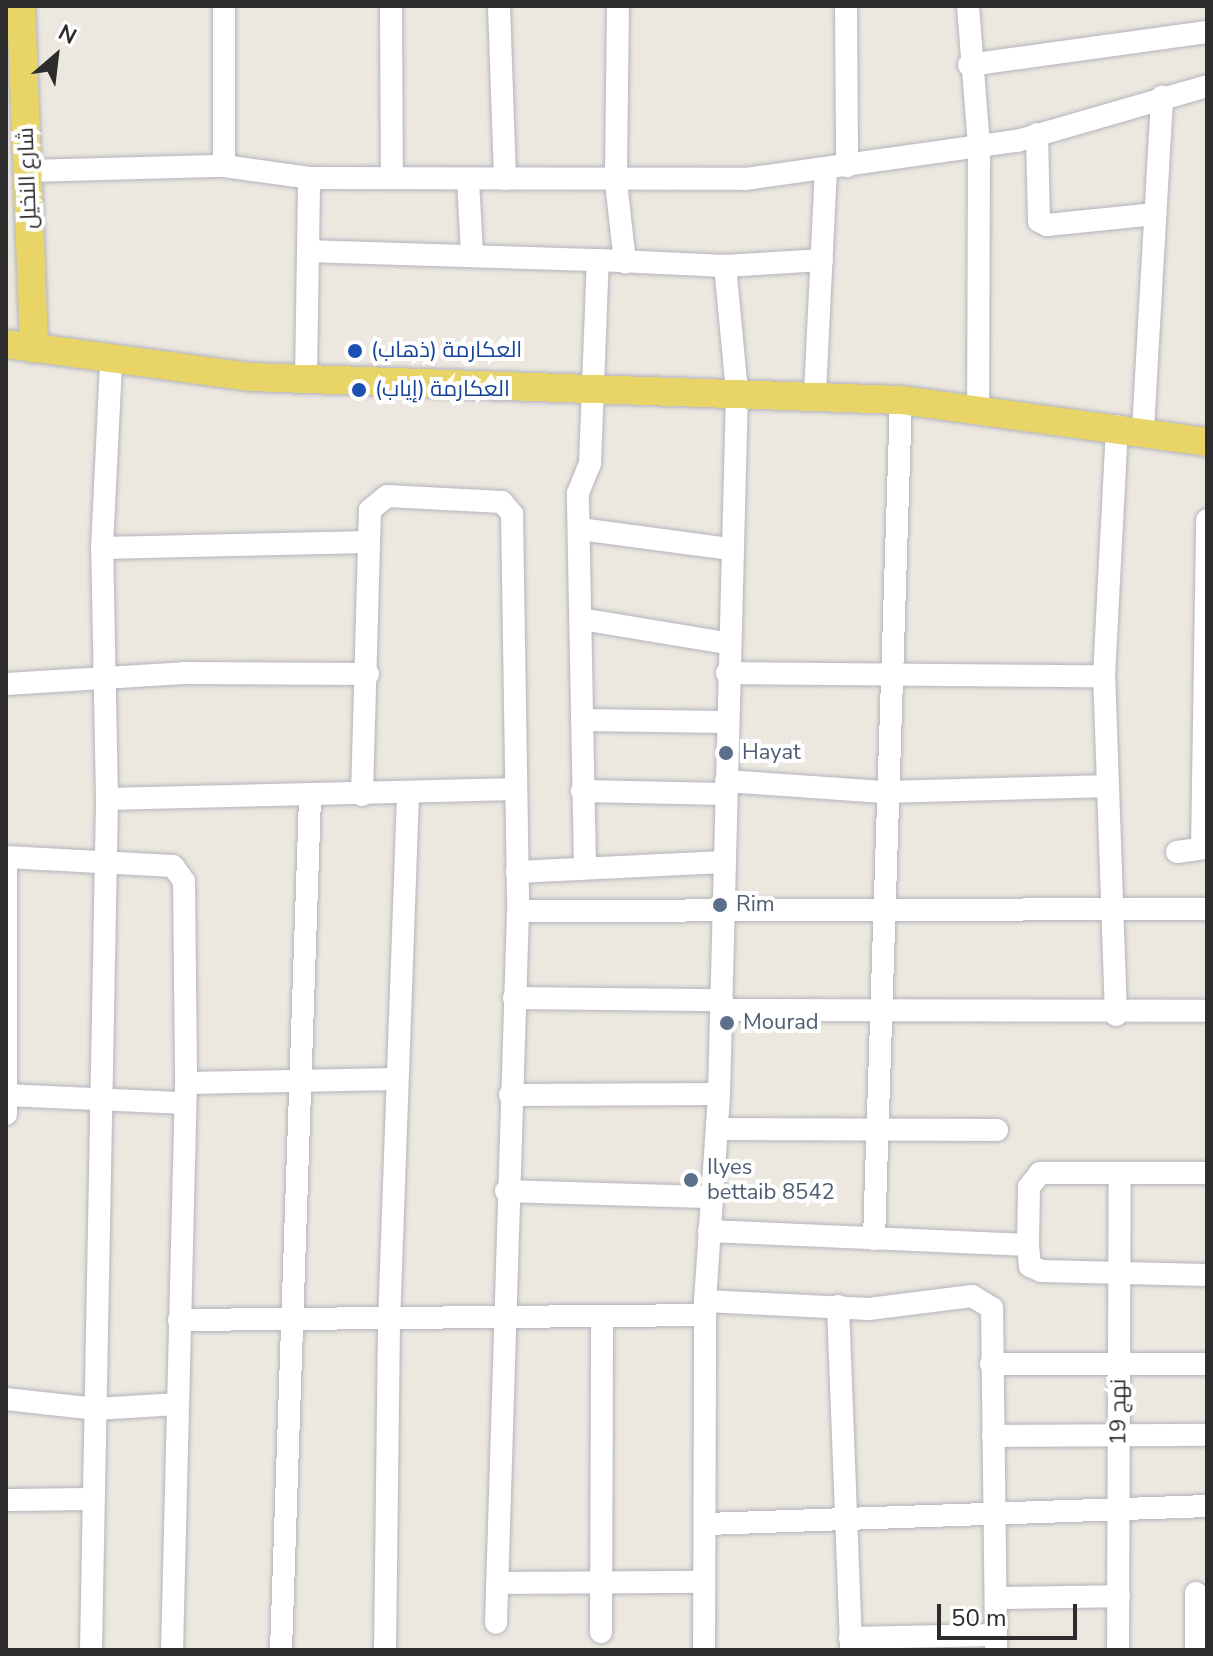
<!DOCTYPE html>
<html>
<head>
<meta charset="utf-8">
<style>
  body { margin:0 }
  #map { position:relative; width:1213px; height:1656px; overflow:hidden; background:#ede8df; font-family:"Nunito Sans",Cairo,sans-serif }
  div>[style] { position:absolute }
  .roads { filter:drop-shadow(0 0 2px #b2b4be) drop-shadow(0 0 2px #b2b4be) }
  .minor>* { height:22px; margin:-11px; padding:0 11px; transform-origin:11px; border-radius:11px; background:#fff }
  .major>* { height:28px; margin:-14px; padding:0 14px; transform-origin:14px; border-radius:14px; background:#e9d567 }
  .dots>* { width:22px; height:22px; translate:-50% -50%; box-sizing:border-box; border:4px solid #fff; border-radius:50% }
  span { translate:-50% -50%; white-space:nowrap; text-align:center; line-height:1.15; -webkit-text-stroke:8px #fff; paint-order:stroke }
  .street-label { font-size:22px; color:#2c2c2c }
  .transit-label { font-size:22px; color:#164399 }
  .left { translate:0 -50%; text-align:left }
  .service-label { font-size:22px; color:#4e5e75 }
  .frame { position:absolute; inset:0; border:8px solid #2c2c2c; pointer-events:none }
  .north { position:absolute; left:16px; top:16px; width:80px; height:80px; -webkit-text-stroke:6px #fff; paint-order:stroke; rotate:28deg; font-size:22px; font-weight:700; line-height:32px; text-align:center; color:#2c2c2c }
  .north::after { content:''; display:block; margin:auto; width:28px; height:36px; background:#2c2c2c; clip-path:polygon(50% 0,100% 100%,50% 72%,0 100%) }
  .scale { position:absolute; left:937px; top:1604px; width:140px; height:36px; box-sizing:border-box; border:4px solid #2c2c2c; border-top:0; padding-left:10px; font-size:24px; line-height:28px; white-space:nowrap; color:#2c2c2c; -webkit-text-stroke:6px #fff; paint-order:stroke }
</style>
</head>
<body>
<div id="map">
  <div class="roads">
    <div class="minor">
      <i style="left:391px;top:6px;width:172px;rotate:89.7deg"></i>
      <i style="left:499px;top:6px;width:173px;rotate:88deg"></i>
      <i style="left:618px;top:6px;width:176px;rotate:90.7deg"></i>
      <i style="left:616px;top:182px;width:81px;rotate:83.6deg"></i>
      <i style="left:846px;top:6px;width:160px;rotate:89.6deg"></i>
      <i style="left:968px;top:6px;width:140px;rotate:85.5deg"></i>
      <i style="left:979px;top:146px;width:262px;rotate:90.2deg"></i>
      <i style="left:969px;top:65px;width:240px;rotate:-7.9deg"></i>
      <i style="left:1037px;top:134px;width:87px;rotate:88.7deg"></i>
      <i style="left:1039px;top:221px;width:9px;rotate:27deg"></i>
      <i style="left:1047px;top:225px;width:109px;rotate:-5.8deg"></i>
      <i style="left:224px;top:166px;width:160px;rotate:-90deg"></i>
      <i style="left:28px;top:171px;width:196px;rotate:-1.5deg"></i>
      <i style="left:224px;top:166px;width:86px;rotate:8deg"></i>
      <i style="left:309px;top:178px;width:436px;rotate:0.1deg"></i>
      <i style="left:745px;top:179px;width:275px;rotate:-8deg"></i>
      <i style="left:1017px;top:141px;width:198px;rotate:-16.1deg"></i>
      <i style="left:468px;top:180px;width:74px;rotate:86.9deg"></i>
      <i style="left:309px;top:251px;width:289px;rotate:1.8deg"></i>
      <i style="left:306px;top:378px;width:200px;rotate:-89.1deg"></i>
      <i style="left:815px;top:393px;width:223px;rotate:-87.2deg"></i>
      <i style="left:1143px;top:429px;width:333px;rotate:-86.7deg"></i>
      <i style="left:580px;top:529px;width:150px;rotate:7.6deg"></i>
      <i style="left:102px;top:548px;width:266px;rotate:-1.3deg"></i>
      <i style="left:581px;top:619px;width:147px;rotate:9.4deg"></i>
      <i style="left:727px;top:673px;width:377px;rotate:0.5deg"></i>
      <i style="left:6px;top:684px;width:178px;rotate:-3.5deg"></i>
      <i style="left:184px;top:673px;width:184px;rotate:0.3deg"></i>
      <i style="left:582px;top:720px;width:144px;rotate:0.8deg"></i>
      <i style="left:726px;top:781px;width:158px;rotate:4deg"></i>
      <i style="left:884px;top:792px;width:223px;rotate:-1.5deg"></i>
      <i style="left:582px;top:791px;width:144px;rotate:1.2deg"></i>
      <i style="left:362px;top:795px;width:285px;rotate:-88.4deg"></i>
      <i style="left:370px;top:510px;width:22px;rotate:-39deg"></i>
      <i style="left:387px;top:496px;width:115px;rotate:3deg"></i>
      <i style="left:502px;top:502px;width:16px;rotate:50deg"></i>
      <i style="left:512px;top:514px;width:397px;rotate:89.1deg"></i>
      <i style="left:518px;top:911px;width:712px;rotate:91.77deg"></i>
      <i style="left:107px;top:799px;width:409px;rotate:-1.4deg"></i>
      <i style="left:1202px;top:848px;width:328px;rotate:-89.1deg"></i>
      <i style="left:1177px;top:852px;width:30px;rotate:-8deg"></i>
      <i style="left:6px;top:857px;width:167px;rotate:3.1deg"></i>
      <i style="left:173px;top:866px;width:19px;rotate:54deg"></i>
      <i style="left:184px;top:881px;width:202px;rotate:89.4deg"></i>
      <i style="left:186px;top:1083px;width:567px;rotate:91.41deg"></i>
      <i style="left:585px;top:868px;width:375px;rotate:-91.1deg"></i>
      <i style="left:578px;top:493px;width:31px;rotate:-68deg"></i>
      <i style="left:590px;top:464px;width:204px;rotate:-87.8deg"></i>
      <i style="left:598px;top:260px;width:127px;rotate:2.7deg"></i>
      <i style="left:725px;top:266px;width:97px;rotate:-3.5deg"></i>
      <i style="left:6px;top:869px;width:245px;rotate:90deg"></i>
      <i style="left:517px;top:872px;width:206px;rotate:-2.8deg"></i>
      <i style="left:518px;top:911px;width:689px;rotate:-0.17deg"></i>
      <i style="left:514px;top:998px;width:208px;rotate:0.6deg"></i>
      <i style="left:721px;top:1010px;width:486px;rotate:0.1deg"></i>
      <i style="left:1116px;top:1015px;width:339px;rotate:-92deg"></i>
      <i style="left:1104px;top:676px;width:250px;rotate:-87deg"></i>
      <i style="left:186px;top:1083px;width:211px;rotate:-1.1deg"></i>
      <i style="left:6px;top:1095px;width:179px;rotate:2.6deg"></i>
      <i style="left:510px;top:1095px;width:209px;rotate:-0.3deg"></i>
      <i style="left:717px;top:1129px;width:280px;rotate:0.2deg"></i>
      <i style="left:1207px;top:1173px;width:167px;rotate:180deg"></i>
      <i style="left:1040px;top:1173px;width:18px;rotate:128deg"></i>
      <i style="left:1029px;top:1187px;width:58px;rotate:91deg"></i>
      <i style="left:1028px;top:1245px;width:21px;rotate:85deg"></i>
      <i style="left:1030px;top:1266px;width:12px;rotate:24deg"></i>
      <i style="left:1041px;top:1271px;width:166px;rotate:1.4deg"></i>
      <i style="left:506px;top:1191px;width:205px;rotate:1.7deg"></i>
      <i style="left:709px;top:1231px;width:319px;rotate:2.5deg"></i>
      <i style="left:874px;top:1239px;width:839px;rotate:-88.16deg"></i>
      <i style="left:705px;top:1301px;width:164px;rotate:2.8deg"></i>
      <i style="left:869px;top:1309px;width:104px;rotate:-7.2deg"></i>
      <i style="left:972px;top:1296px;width:23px;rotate:31deg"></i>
      <i style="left:992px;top:1308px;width:342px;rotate:89.3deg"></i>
      <i style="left:838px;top:1306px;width:344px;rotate:87.8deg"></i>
      <i style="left:179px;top:1320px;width:526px;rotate:-0.54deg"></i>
      <i style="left:991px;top:1364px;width:216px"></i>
      <i style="left:6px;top:1399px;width:91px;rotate:6.3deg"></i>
      <i style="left:96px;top:1409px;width:81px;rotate:-3.5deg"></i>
      <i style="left:993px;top:1436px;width:214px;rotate:-0.3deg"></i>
      <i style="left:6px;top:1500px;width:87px;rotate:-0.7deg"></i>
      <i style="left:707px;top:1524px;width:500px;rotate:-2.06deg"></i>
      <i style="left:497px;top:1583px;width:207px;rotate:-0.3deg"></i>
      <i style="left:997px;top:1598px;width:122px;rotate:-0.9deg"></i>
      <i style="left:601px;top:1632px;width:316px;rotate:-89.8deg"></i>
      <i style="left:850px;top:1638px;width:146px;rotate:-1.2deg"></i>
      <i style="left:91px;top:1650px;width:851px;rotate:-88.92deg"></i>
      <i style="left:107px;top:799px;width:251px;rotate:-91.1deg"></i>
      <i style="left:102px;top:548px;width:186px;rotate:-87.2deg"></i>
      <i style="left:281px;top:1650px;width:852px;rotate:-88.05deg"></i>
      <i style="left:385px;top:1650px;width:327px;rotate:-89.3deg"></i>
      <i style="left:389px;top:1323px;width:528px;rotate:-87.94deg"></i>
      <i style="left:704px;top:1650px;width:349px;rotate:-89.8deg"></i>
      <i style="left:705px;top:1301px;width:207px;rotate:-86.1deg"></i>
      <i style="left:719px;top:1094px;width:702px;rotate:-88.53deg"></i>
      <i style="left:737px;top:392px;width:127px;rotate:-95.4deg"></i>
      <i style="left:1118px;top:1650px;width:475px;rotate:-89.8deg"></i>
      <i style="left:1196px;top:1650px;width:57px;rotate:-90deg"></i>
    </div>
    <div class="major">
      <i style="left:21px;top:6px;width:343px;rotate:87.8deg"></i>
      <i style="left:6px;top:344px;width:247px;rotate:7.7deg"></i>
      <i style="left:251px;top:377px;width:650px;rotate:2.03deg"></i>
      <i style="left:901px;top:400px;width:309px;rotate:7.8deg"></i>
    </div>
  </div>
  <div class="dots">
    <i style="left:355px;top:351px;background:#1a4fb4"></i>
    <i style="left:359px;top:390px;background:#1a4fb4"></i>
    <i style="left:726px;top:753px;background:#5c6f8a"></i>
    <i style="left:720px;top:905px;background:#5c6f8a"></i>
    <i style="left:727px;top:1023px;background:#5c6f8a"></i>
    <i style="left:691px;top:1180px;background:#5c6f8a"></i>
  </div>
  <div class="street-label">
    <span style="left:28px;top:178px;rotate:-92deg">شارع النخيل</span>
    <span style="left:1119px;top:1412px;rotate:-90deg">نهج 19</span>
  </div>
  <div class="transit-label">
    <span class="left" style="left:371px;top:351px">العكارمة (ذهاب)</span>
    <span class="left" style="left:375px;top:390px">العكارمة (إياب)</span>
  </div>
  <div class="service-label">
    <span class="left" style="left:742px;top:753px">Hayat</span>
    <span class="left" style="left:736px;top:905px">Rim</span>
    <span class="left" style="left:743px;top:1023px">Mourad</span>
    <span class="left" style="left:707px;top:1180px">Ilyes<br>bettaib 8542</span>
  </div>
  <div class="frame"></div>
  <div class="north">N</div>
  <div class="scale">50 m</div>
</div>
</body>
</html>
